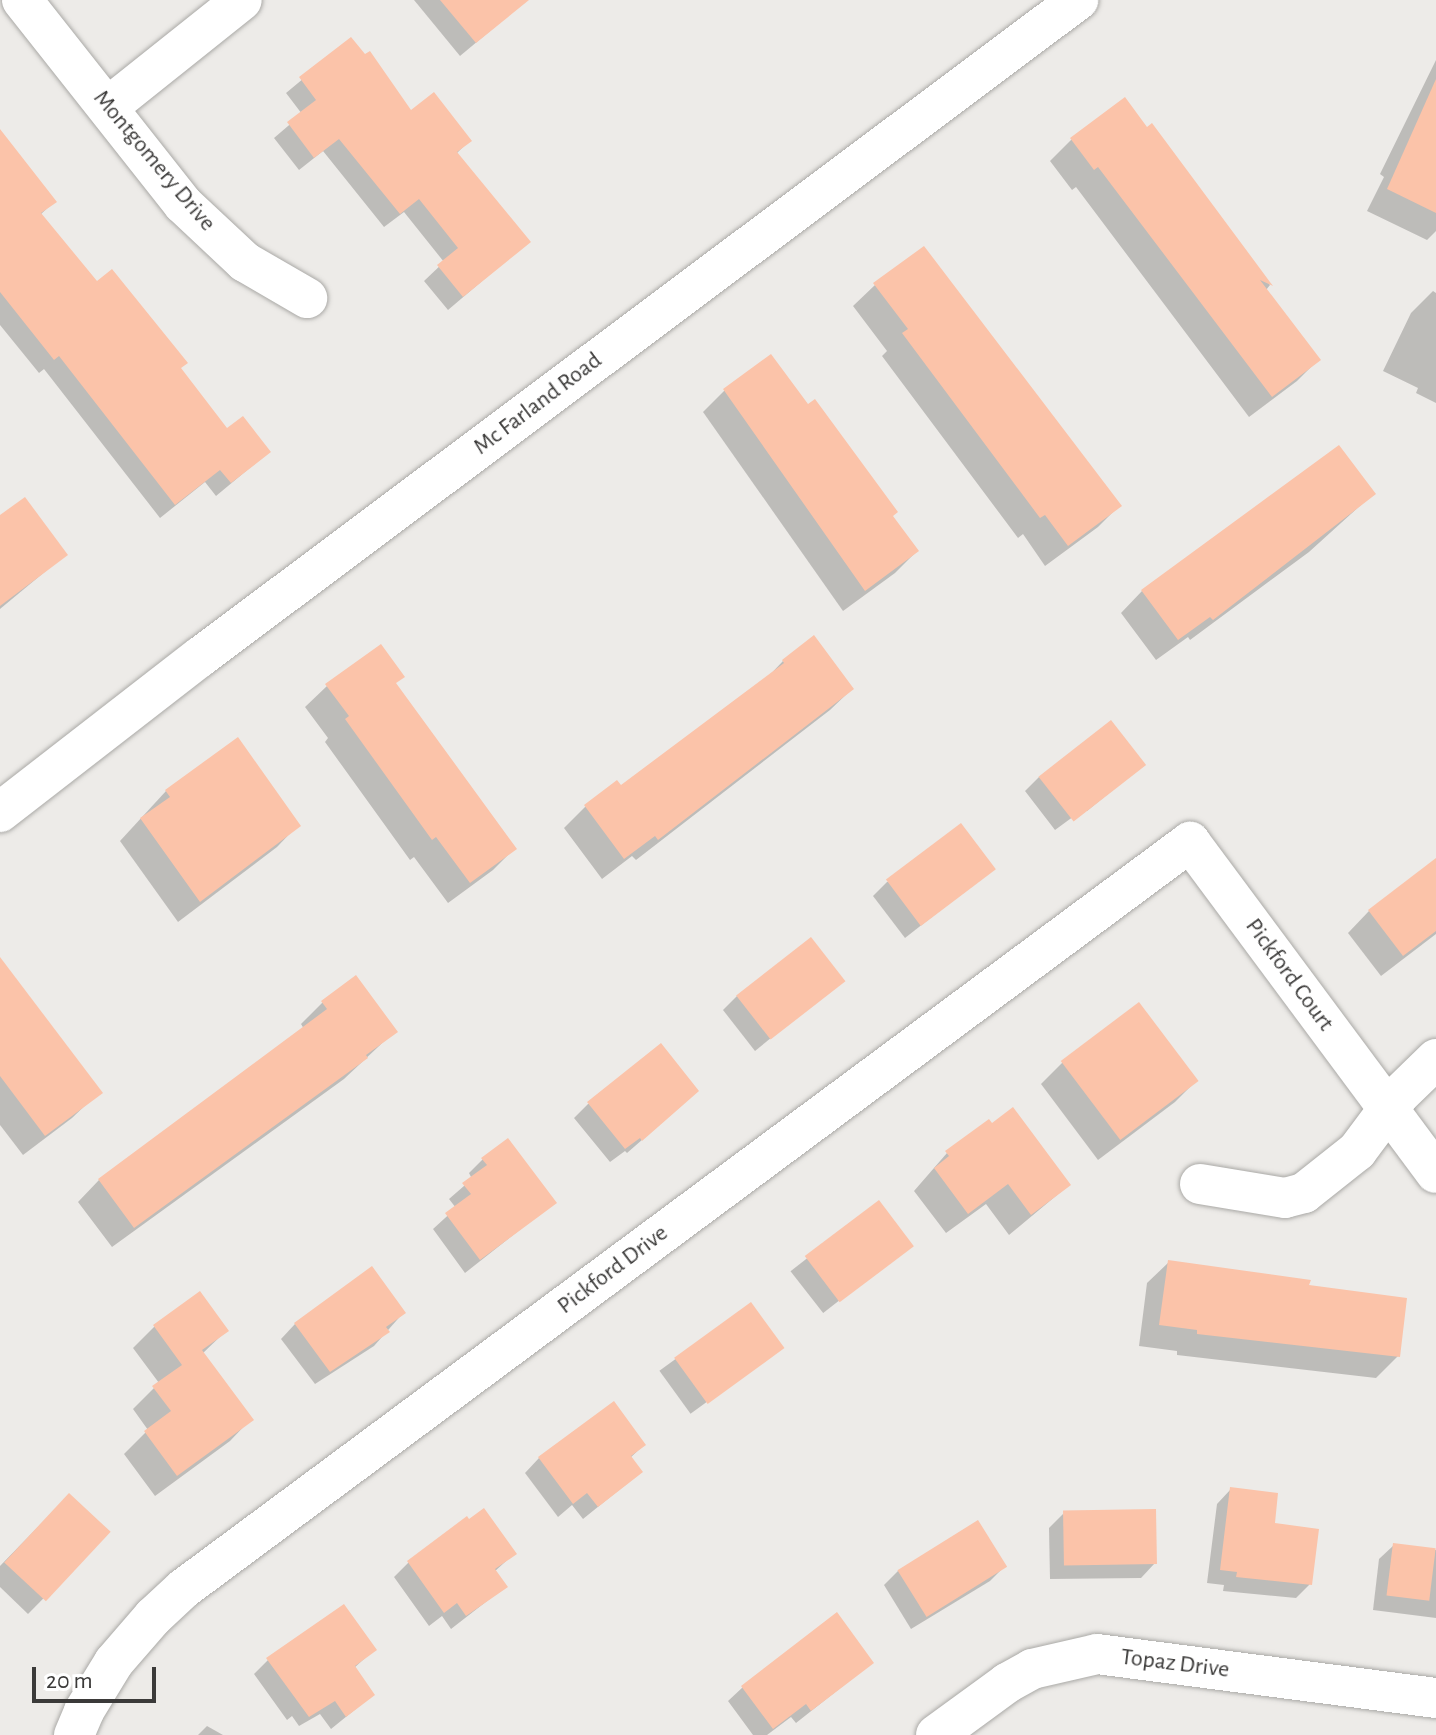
<!DOCTYPE html>
<html>
<head>
<meta charset="utf-8">
<style>
  body { margin:0 }
  #map { position:relative; width:1436px; height:1735px; overflow:hidden; background:#edebe8; font-family:"Alegreya Sans",sans-serif }
  div>[style] { position:absolute }
  .shadow>* { inset:0; background:#0003; transform-origin:0 0 }
  .building>* { inset:0; background:#fbc3a9; transform-origin:0 0 }
  .roads { filter:drop-shadow(0 0 2px #aaa9a6) drop-shadow(0 0 2px #aaa9a6) }
  .minor>* { height:40px; margin:-20px; padding:0 20px; transform-origin:20px; border-radius:20px; background:#fff }
  span { translate:-50% -50%; white-space:nowrap; text-align:center; line-height:1.15; -webkit-text-stroke:6px #fff; paint-order:stroke }
  .street-label { font-size:24px; color:#3b3a39 }
  .scale { position:absolute; left:32px; top:1667px; width:124px; height:36px; box-sizing:border-box; border:4px solid #3b3a39; border-top:0; padding-left:10px; font-size:24px; line-height:28px; white-space:nowrap; color:#3b3a39; -webkit-text-stroke:6px #fff; paint-order:stroke }
</style>
</head>
<body>
<div id="map">
  <div class="shadow">
    <i style="clip-path:polygon(414px 0,527px 0,460px 56px)"></i>
    <i style="clip-path:polygon(351px 39px,410px 113px,469px 141px,456px 154px,528px 242px,448px 310px,424px 281px,444px 262px,404px 212px,384px 227px,323px 151px,299px 170px,274px 138px,302px 114px,286px 93px)"></i>
    <i style="clip-path:polygon(1436px 60px,1436px 231px,1427px 240px,1367px 211px,1384px 177px,1380px 174px)"></i>
    <i style="clip-path:polygon(1124px 100px,1147px 130px,1152px 126px,1270px 285px,1266px 290px,1318px 360px,1297px 381px,1249px 417px,1076px 187px,1072px 190px,1050px 161px,1071px 140px)"></i>
    <i style="clip-path:polygon(0 132px,54px 202px,40px 215px,96px 284px,179px 369px,227px 431px,269px 452px,216px 496px,205px 482px,160px 518px,44px 369px,39px 373px,0 325px)"></i>
    <i style="clip-path:polygon(875px 285px,1119px 506px,1098px 527px,1045px 566px,1023px 534px,1018px 538px,882px 356px,887px 351px,853px 306px)"></i>
    <i style="clip-path:polygon(1433px 291px,1436px 293px,1436px 403px,1416px 393px,1418px 388px,1383px 371px,1411px 313px)"></i>
    <i style="clip-path:polygon(771px 357px,917px 551px,895px 573px,843px 611px,703px 412px,724px 391px)"></i>
    <i style="clip-path:polygon(1373px 494px,1309px 552px,1190px 640px,1188px 637px,1156px 660px,1121px 613px,1142px 591px)"></i>
    <i style="clip-path:polygon(0 523px,65px 555px,0 609px)"></i>
    <i style="clip-path:polygon(783px 661px,852px 689px,830px 710px,636px 860px,632px 856px,602px 879px,564px 828px,585px 807px,617px 782px,621px 788px,765px 680px)"></i>
    <i style="clip-path:polygon(395px 684px,514px 849px,493px 870px,448px 903px,414px 857px,410px 860px,325px 742px,328px 738px,305px 707px,327px 686px)"></i>
    <i style="clip-path:polygon(1143px 765px,1087px 811px,1085px 808px,1055px 830px,1025px 791px,1039px 777px)"></i>
    <i style="clip-path:polygon(166px 791px,298px 825px,277px 847px,178px 922px,120px 841px)"></i>
    <i style="clip-path:polygon(1436px 861px,1436px 934px,1381px 976px,1348px 933px,1369px 911px)"></i>
    <i style="clip-path:polygon(993px 869px,905px 938px,873px 896px,887px 882px)"></i>
    <i style="clip-path:polygon(356px 977px,395px 1031px,344px 1079px,112px 1247px,78px 1202px,99px 1180px,304px 1029px,301px 1024px,322px 1003px)"></i>
    <i style="clip-path:polygon(842px 980px,755px 1051px,723px 1010px,737px 996px)"></i>
    <i style="clip-path:polygon(0 986px,94px 1097px,72px 1118px,23px 1155px,0 1125px)"></i>
    <i style="clip-path:polygon(1139px 1005px,1196px 1081px,1175px 1102px,1098px 1160px,1041px 1084px,1062px 1063px)"></i>
    <i style="clip-path:polygon(588px 1104px,682px 1105px,627px 1153px,625px 1151px,610px 1162px,574px 1118px)"></i>
    <i style="clip-path:polygon(947px 1153px,1069px 1185px,1009px 1235px,986px 1204px,946px 1233px,914px 1191px)"></i>
    <i style="clip-path:polygon(483px 1159px,555px 1202px,465px 1273px,433px 1229px,456px 1208px,449px 1199px,472px 1179px,469px 1173px)"></i>
    <i style="left:878px;top:1203px;width:53px;height:111px;rotate:52deg"></i>
    <i style="clip-path:polygon(1169px 1262px,1307px 1287px,1398px 1356px,1376px 1378px,1177px 1355px,1177px 1351px,1139px 1346px,1147px 1283px)"></i>
    <i style="left:750px;top:1305px;width:53px;height:112px;rotate:54deg"></i>
    <i style="clip-path:polygon(404px 1312px,374px 1346px,315px 1384px,281px 1339px,295px 1324px)"></i>
    <i style="clip-path:polygon(155px 1326px,226px 1331px,202px 1354px,251px 1419px,230px 1441px,155px 1496px,124px 1454px,148px 1430px,133px 1409px,159px 1383px,133px 1348px)"></i>
    <i style="clip-path:polygon(644px 1445px,630px 1458px,641px 1472px,583px 1519px,572px 1505px,558px 1517px,525px 1473px,539px 1458px)"></i>
    <i style="clip-path:polygon(1231px 1489px,1272px 1525px,1310px 1584px,1296px 1598px,1223px 1591px,1224px 1585px,1207px 1583px,1217px 1504px)"></i>
    <i style="clip-path:polygon(69px 1495px,108px 1533px,28px 1614px,0 1587px,0 1566px)"></i>
    <i style="clip-path:polygon(1063px 1514px,1155px 1563px,1141px 1578px,1050px 1579px,1049px 1528px)"></i>
    <i style="clip-path:polygon(1394px 1545px,1436px 1550px,1436px 1618px,1373px 1610px,1379px 1559px)"></i>
    <i style="clip-path:polygon(514px 1554px,494px 1572px,505px 1587px,451px 1629px,442px 1616px,429px 1626px,394px 1577px,409px 1562px)"></i>
    <i style="clip-path:polygon(1004px 1567px,990px 1581px,911px 1629px,884px 1585px,898px 1571px)"></i>
    <i style="clip-path:polygon(374px 1650px,354px 1668px,373px 1695px,331px 1729px,320px 1714px,299px 1726px,292px 1716px,287px 1720px,254px 1674px,268px 1660px)"></i>
    <i style="clip-path:polygon(872px 1663px,796px 1723px,791px 1717px,767px 1735px,753px 1735px,728px 1701px,743px 1687px)"></i>
    <i style="clip-path:polygon(207px 1726px,223px 1735px,198px 1735px)"></i>
  </div>
  <div class="building">
    <i style="clip-path:polygon(440px 0,529px 0,476px 43px)"></i>
    <i style="clip-path:polygon(351px 37px,365px 54px,370px 51px,411px 110px,434px 92px,472px 141px,457px 152px,531px 242px,463px 297px,437px 265px,458px 248px,419px 199px,400px 214px,339px 139px,314px 158px,287px 122px,316px 100px,299px 77px)"></i>
    <i style="clip-path:polygon(1436px 79px,1436px 213px,1387px 189px)"></i>
    <i style="clip-path:polygon(1125px 97px,1147px 127px,1152px 123px,1273px 286px,1260px 280px,1321px 360px,1272px 397px,1098px 167px,1094px 170px,1070px 138px)"></i>
    <i style="clip-path:polygon(0 129px,57px 202px,41px 213px,97px 281px,112px 269px,188px 363px,181px 368px,227px 428px,243px 416px,271px 452px,231px 483px,220px 470px,175px 505px,59px 356px,54px 360px,0 292px)"></i>
    <i style="clip-path:polygon(924px 246px,1122px 506px,1068px 546px,1045px 515px,1040px 518px,902px 333px,908px 329px,873px 283px)"></i>
    <i style="clip-path:polygon(771px 354px,808px 404px,815px 399px,898px 512px,893px 516px,919px 551px,865px 591px,723px 389px)"></i>
    <i style="clip-path:polygon(1339px 445px,1376px 494px,1213px 620px,1210px 617px,1178px 640px,1141px 590px)"></i>
    <i style="clip-path:polygon(25px 497px,68px 555px,0 606px,0 515px)"></i>
    <i style="clip-path:polygon(814px 635px,854px 689px,658px 840px,655px 836px,624px 859px,584px 805px,617px 780px,621px 785px,784px 663px,782px 660px)"></i>
    <i style="clip-path:polygon(381px 644px,405px 677px,396px 683px,517px 849px,470px 883px,436px 837px,432px 840px,345px 719px,349px 716px,325px 684px)"></i>
    <i style="left:1111px;top:720px;width:57px;height:92px;rotate:52deg"></i>
    <i style="clip-path:polygon(238px 737px,301px 826px,200px 902px,140px 818px,170px 797px,165px 790px)"></i>
    <i style="left:961px;top:823px;width:58px;height:94px;rotate:53deg"></i>
    <i style="clip-path:polygon(1436px 858px,1436px 931px,1403px 956px,1368px 910px)"></i>
    <i style="left:811px;top:937px;width:56px;height:95px;rotate:52deg"></i>
    <i style="clip-path:polygon(0 957px,103px 1093px,45px 1136px,0 1076px)"></i>
    <i style="clip-path:polygon(356px 975px,398px 1032px,366px 1055px,368px 1058px,134px 1228px,98px 1179px,327px 1009px,321px 1001px)"></i>
    <i style="left:1139px;top:1002px;width:99px;height:98px;rotate:53deg"></i>
    <i style="clip-path:polygon(661px 1043px,699px 1091px,642px 1141px,640px 1138px,625px 1149px,587px 1102px)"></i>
    <i style="clip-path:polygon(1013px 1107px,1071px 1185px,1031px 1215px,1008px 1184px,968px 1214px,934px 1168px,949px 1156px,945px 1151px,989px 1119px,992px 1123px)"></i>
    <i style="clip-path:polygon(508px 1138px,557px 1203px,480px 1260px,445px 1213px,471px 1194px,462px 1183px,487px 1165px,481px 1158px)"></i>
    <i style="left:879px;top:1200px;width:58px;height:93px;rotate:53deg"></i>
    <i style="clip-path:polygon(1168px 1260px,1311px 1280px,1309px 1285px,1407px 1298px,1400px 1357px,1197px 1334px,1197px 1330px,1159px 1325px)"></i>
    <i style="clip-path:polygon(372px 1266px,406px 1313px,386px 1327px,390px 1332px,330px 1372px,294px 1323px)"></i>
    <i style="clip-path:polygon(200px 1291px,229px 1331px,202px 1350px,254px 1420px,177px 1476px,144px 1431px,171px 1411px,152px 1386px,182px 1365px,153px 1325px)"></i>
    <i style="left:751px;top:1302px;width:57px;height:95px;rotate:54deg"></i>
    <i style="clip-path:polygon(614px 1401px,646px 1445px,631px 1456px,643px 1472px,598px 1507px,587px 1493px,573px 1504px,538px 1457px)"></i>
    <i style="clip-path:polygon(1230px 1487px,1278px 1493px,1275px 1523px,1319px 1529px,1312px 1585px,1236px 1577px,1237px 1572px,1220px 1570px)"></i>
    <i style="left:69px;top:1493px;width:57px;height:95px;rotate:43deg"></i>
    <i style="clip-path:polygon(484px 1508px,517px 1554px,495px 1569px,508px 1587px,466px 1616px,457px 1603px,444px 1613px,407px 1561px,467px 1516px,469px 1519px)"></i>
    <i style="left:1156px;top:1509px;width:55px;height:93px;rotate:89deg"></i>
    <i style="left:978px;top:1520px;width:55px;height:95px;rotate:58deg"></i>
    <i style="left:1393px;top:1543px;width:43px;height:53px;rotate:7deg"></i>
    <i style="clip-path:polygon(344px 1604px,377px 1650px,355px 1666px,375px 1695px,346px 1717px,335px 1701px,309px 1717px,266px 1658px)"></i>
    <i style="clip-path:polygon(837px 1612px,874px 1663px,811px 1711px,806px 1704px,773px 1729px,741px 1686px)"></i>
  </div>
  <div class="roads">
    <div class="minor">
      <i style="left:22px;top:0;width:260px;rotate:51.7deg"></i>
      <i style="left:183px;top:204px;width:85px;rotate:43.1deg"></i>
      <i style="left:245px;top:262px;width:72px;rotate:30.1deg"></i>
      <i style="left:108px;top:107px;width:171px;rotate:-38.6deg"></i>
      <i style="left:0;top:812px;width:253px;rotate:-37.8deg"></i>
      <i style="left:200px;top:657px;width:1097px;rotate:-36.81deg"></i>
      <i style="left:1200px;top:1184px;width:86px;rotate:9.4deg"></i>
      <i style="left:1285px;top:1198px;width:20px;rotate:-15deg"></i>
      <i style="left:1304px;top:1193px;width:68px;rotate:-38.4deg"></i>
      <i style="left:1357px;top:1151px;width:69px;rotate:-53.3deg"></i>
      <i style="left:1398px;top:1096px;width:53px;rotate:-44.2deg"></i>
      <i style="left:74px;top:1735px;width:26px;rotate:-67deg"></i>
      <i style="left:84px;top:1711px;width:57px;rotate:-58.5deg"></i>
      <i style="left:114px;top:1662px;width:60px;rotate:-49.1deg"></i>
      <i style="left:153px;top:1617px;width:41px;rotate:-43deg"></i>
      <i style="left:183px;top:1589px;width:1254px;rotate:-36.57deg"></i>
      <i style="left:1190px;top:842px;width:412px;rotate:53.4deg"></i>
      <i style="left:936px;top:1735px;width:88px;rotate:-36.2deg"></i>
      <i style="left:1007px;top:1683px;width:29px;rotate:-29deg"></i>
      <i style="left:1032px;top:1669px;width:67px;rotate:-13deg"></i>
      <i style="left:1097px;top:1654px;width:342px;rotate:7.4deg"></i>
    </div>
  </div>
  <div class="street-label">
    <span style="left:154px;top:161px;rotate:50deg">Montgomery Drive</span>
    <span style="left:538px;top:404px;rotate:-37deg">Mc Farland Road</span>
    <span style="left:1289px;top:975px;rotate:54deg">Pickford Court</span>
    <span style="left:613px;top:1270px;rotate:-37deg">Pickford Drive</span>
    <span style="left:1175px;top:1664px;rotate:7deg">Topaz Drive</span>
  </div>
  <div class="scale">20 m</div>
</div>
</body>
</html>
